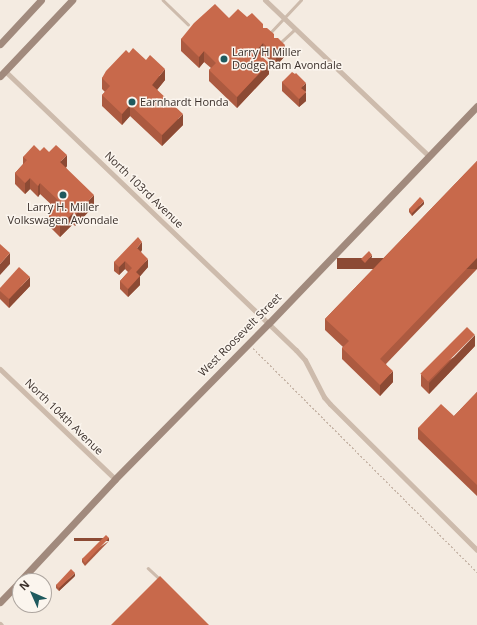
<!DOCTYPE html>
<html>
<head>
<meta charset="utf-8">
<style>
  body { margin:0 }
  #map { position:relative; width:477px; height:625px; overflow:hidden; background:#f4ebe1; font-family:"Open Sans",sans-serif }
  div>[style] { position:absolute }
  .path>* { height:1px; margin-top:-0.5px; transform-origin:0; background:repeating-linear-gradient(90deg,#b9a596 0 2px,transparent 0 4px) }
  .lane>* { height:2.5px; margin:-1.25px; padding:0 1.25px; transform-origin:1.25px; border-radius:1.25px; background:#cdbbac }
  .street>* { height:5px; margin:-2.5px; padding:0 2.5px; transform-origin:2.5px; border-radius:2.5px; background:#cdbbac }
  .secondary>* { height:7px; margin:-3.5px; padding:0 3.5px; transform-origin:3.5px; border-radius:3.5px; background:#a18a7d }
  .wall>* { inset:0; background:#ac5a40 }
  .shaded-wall>* { inset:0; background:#8c4a34; transform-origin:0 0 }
  .building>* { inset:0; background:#c8694b; transform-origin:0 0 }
  .dots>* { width:11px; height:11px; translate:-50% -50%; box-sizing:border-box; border:2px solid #fbf5ee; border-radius:50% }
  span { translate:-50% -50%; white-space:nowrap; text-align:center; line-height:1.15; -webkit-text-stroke:3px #fbf5ee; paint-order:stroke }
  .poi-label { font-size:11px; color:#3b302b }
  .left { translate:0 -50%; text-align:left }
  .street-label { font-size:11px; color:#3b302b }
  .north { position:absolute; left:12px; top:573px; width:40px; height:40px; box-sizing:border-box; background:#fbf5ee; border:1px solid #aea6a0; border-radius:50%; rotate:315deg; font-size:11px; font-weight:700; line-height:16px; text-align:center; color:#3b302b }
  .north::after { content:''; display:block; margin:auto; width:14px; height:18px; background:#1f5a5e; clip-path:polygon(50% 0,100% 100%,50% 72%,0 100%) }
</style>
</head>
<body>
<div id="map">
  <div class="path">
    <i style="left:253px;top:348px;width:317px;rotate:45deg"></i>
  </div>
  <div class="lane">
    <i style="left:163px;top:0;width:35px;rotate:44deg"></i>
    <i style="left:270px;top:33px;width:45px;rotate:-46.8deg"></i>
    <i style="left:279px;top:44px;width:22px;rotate:-43deg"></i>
    <i style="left:148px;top:568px;width:16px;rotate:43deg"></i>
  </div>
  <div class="street">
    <i style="left:265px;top:0;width:226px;rotate:43.6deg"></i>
    <i style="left:5px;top:71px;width:403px;rotate:43.8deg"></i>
    <i style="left:296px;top:350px;width:13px;rotate:48deg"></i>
    <i style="left:305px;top:360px;width:42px;rotate:62.8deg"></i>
    <i style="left:324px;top:397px;width:9px;rotate:49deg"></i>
    <i style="left:330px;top:404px;width:207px;rotate:44.8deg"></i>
    <i style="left:0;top:369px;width:159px;rotate:43.7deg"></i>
    <i style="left:0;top:624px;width:1px;rotate:45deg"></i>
  </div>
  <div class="secondary">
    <i style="left:0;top:44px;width:60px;rotate:-47deg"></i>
    <i style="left:0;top:76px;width:105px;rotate:-46.5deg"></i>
    <i style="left:20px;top:581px;width:139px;rotate:-47deg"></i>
    <i style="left:115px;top:479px;width:219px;rotate:-45.4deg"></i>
    <i style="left:269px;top:323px;width:301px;rotate:-46.2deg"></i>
    <i style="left:0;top:602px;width:29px;rotate:-46deg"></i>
  </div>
  <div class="wall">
    <i style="clip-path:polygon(247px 17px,263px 28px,274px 38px,285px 56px,276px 66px,263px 54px,262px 56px,269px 74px,237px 108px,209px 81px,209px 70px,211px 68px,204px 62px,199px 68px,181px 51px,181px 39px,229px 18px)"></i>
    <i style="clip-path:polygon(129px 53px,165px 80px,157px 90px,183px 125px,162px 146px,130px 116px,122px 125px,102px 106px,102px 95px,105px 92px,102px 89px,102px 78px)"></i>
    <i style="clip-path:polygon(295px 74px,306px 91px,305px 92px,306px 101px,299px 107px,282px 91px,282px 82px)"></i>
    <i style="clip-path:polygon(40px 151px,49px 152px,67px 166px,66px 168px,94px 206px,75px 226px,73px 224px,60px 237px,49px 226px,49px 215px,55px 208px,40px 194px,38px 197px,30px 189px,25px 194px,15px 184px,15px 173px,23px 164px,23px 157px)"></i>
    <i style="clip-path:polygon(477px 161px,477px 269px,386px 364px,393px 382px,380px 396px,342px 359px,342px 348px,343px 347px,325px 330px,325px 319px)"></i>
    <i style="clip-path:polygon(424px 204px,412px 216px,409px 212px,409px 209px)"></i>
    <i style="clip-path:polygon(142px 250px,141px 252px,148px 267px,140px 276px,140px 285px,128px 297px,120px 289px,120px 281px,128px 272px,125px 269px,119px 275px,114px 271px,114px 262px)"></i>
    <i style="clip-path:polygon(372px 257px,365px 265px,361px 262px,361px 259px)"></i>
    <i style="clip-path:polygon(30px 286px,9px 308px,0 299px,0 288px)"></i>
    <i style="clip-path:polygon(475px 346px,429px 394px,421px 386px,421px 375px)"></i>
    <i style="clip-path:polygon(477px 392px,477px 496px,418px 439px,418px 428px,454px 416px)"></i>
    <i style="clip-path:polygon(109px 541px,85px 566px,82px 562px,82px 559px)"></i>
    <i style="clip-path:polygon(75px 576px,59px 591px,56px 588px,56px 585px)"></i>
  </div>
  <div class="shaded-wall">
    <i style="clip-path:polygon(263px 43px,263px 54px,256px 62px,256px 51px)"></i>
    <i style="clip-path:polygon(285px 45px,285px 56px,276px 66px,276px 55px)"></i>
    <i style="clip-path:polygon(204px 51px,204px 62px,199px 68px,199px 57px)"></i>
    <i style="clip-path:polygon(269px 63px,269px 74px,237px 108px,237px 97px)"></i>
    <i style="clip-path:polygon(165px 69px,165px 80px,152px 96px,152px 85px)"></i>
    <i style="clip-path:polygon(306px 83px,306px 91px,301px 96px,301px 88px)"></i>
    <i style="clip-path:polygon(306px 92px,306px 101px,299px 107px,299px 99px)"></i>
    <i style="clip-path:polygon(130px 105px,130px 116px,122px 125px,122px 114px)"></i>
    <i style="clip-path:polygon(183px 114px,183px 125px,162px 146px,162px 135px)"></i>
    <i style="clip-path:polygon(67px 155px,67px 166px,60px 173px,60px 162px)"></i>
    <i style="clip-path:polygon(30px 178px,30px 189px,25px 194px,25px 183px)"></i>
    <i style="clip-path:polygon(40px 183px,40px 194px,38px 197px,38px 186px)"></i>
    <i style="clip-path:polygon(94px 195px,94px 206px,75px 226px,75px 215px)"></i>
    <i style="clip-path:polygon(424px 201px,424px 204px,412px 216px,412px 213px)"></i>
    <i style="clip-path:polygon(73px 213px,73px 224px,60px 237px,60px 226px)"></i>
    <i style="clip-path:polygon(142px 242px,142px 250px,137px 256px,137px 248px)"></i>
    <i style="clip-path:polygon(10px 253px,10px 264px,0 275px,0 264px)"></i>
    <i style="clip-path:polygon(372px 255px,372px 257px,365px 265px,365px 263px)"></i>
    <i style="left:477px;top:258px;width:11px;height:140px;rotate:90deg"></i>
    <i style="clip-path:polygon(148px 259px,148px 267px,136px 281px,136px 272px)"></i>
    <i style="clip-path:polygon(125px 261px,125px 269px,119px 275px,119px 267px)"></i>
    <i style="clip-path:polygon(140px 276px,140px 285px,128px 297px,128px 289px)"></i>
    <i style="clip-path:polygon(30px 277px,30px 286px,9px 308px,9px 299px)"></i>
    <i style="clip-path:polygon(475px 335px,475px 346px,429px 394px,429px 383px)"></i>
    <i style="clip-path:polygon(393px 371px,393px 382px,380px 396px,380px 385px)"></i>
    <i style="left:109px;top:538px;width:3px;height:35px;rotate:90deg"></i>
    <i style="clip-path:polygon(75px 573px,75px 576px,59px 591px,59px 588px)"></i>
  </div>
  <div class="building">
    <i style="clip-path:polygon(215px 4px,229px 18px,238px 9px,247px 17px,252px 13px,263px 24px,263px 28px,267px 28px,274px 34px,274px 38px,278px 38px,285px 45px,276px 55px,263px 43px,256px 51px,269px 63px,237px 97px,209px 70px,216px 63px,204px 51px,199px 57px,181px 39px,194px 23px)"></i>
    <i style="clip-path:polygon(133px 48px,146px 60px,150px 55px,165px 69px,152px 85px,183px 114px,162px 135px,130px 105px,122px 114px,102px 95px,110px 86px,102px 78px,106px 71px,126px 50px,129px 53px)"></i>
    <i style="clip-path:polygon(292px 72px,295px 74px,296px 73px,306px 83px,301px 88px,306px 92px,299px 99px,282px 82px)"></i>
    <i style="clip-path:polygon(34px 145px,40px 151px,44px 147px,49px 152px,56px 145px,67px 155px,60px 162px,94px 195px,75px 215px,73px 213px,60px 226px,49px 215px,60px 202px,40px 183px,38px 186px,30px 178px,25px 183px,15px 173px,27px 160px,23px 157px)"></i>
    <i style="clip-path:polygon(477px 161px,477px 258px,380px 359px,393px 371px,380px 385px,342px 348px,349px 341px,325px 319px)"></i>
    <i style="clip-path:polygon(420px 197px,424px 201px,412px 213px,409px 209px)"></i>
    <i style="clip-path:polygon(138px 237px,142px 242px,137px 248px,148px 259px,136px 272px,140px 276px,128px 289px,120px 281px,132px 268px,125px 261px,119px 267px,114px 262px)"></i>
    <i style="clip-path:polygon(0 244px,10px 253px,0 264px)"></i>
    <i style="clip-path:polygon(369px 251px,372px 255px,365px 263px,361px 259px)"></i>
    <i style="clip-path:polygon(19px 267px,30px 277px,9px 299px,0 291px,0 288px)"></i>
    <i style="left:467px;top:327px;width:11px;height:66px;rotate:45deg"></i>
    <i style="clip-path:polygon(477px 392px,477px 485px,418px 428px,441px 404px,454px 416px)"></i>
    <i style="clip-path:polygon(106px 535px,109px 538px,85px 563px,82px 559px)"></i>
    <i style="clip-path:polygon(71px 569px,75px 573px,59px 588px,56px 585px)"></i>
    <i style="clip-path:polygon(160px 576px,209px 625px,111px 625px)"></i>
  </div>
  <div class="dots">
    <i style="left:224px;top:59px;background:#1f5a5e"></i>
    <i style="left:132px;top:102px;background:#1f5a5e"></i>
    <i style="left:63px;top:195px;background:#1f5a5e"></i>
  </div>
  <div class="poi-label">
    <span class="left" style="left:232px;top:59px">Larry H Miller<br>Dodge Ram Avondale</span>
    <span class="left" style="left:140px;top:102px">Earnhardt Honda</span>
    <span style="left:63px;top:214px">Larry H. Miller<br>Volkswagen Avondale</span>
  </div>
  <div class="street-label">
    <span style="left:144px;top:190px;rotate:44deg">North 103rd Avenue</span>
    <span style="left:240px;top:335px;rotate:-45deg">West Roosevelt Street</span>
    <span style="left:64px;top:417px;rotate:44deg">North 104th Avenue</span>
  </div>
  <div class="north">N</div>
</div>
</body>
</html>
